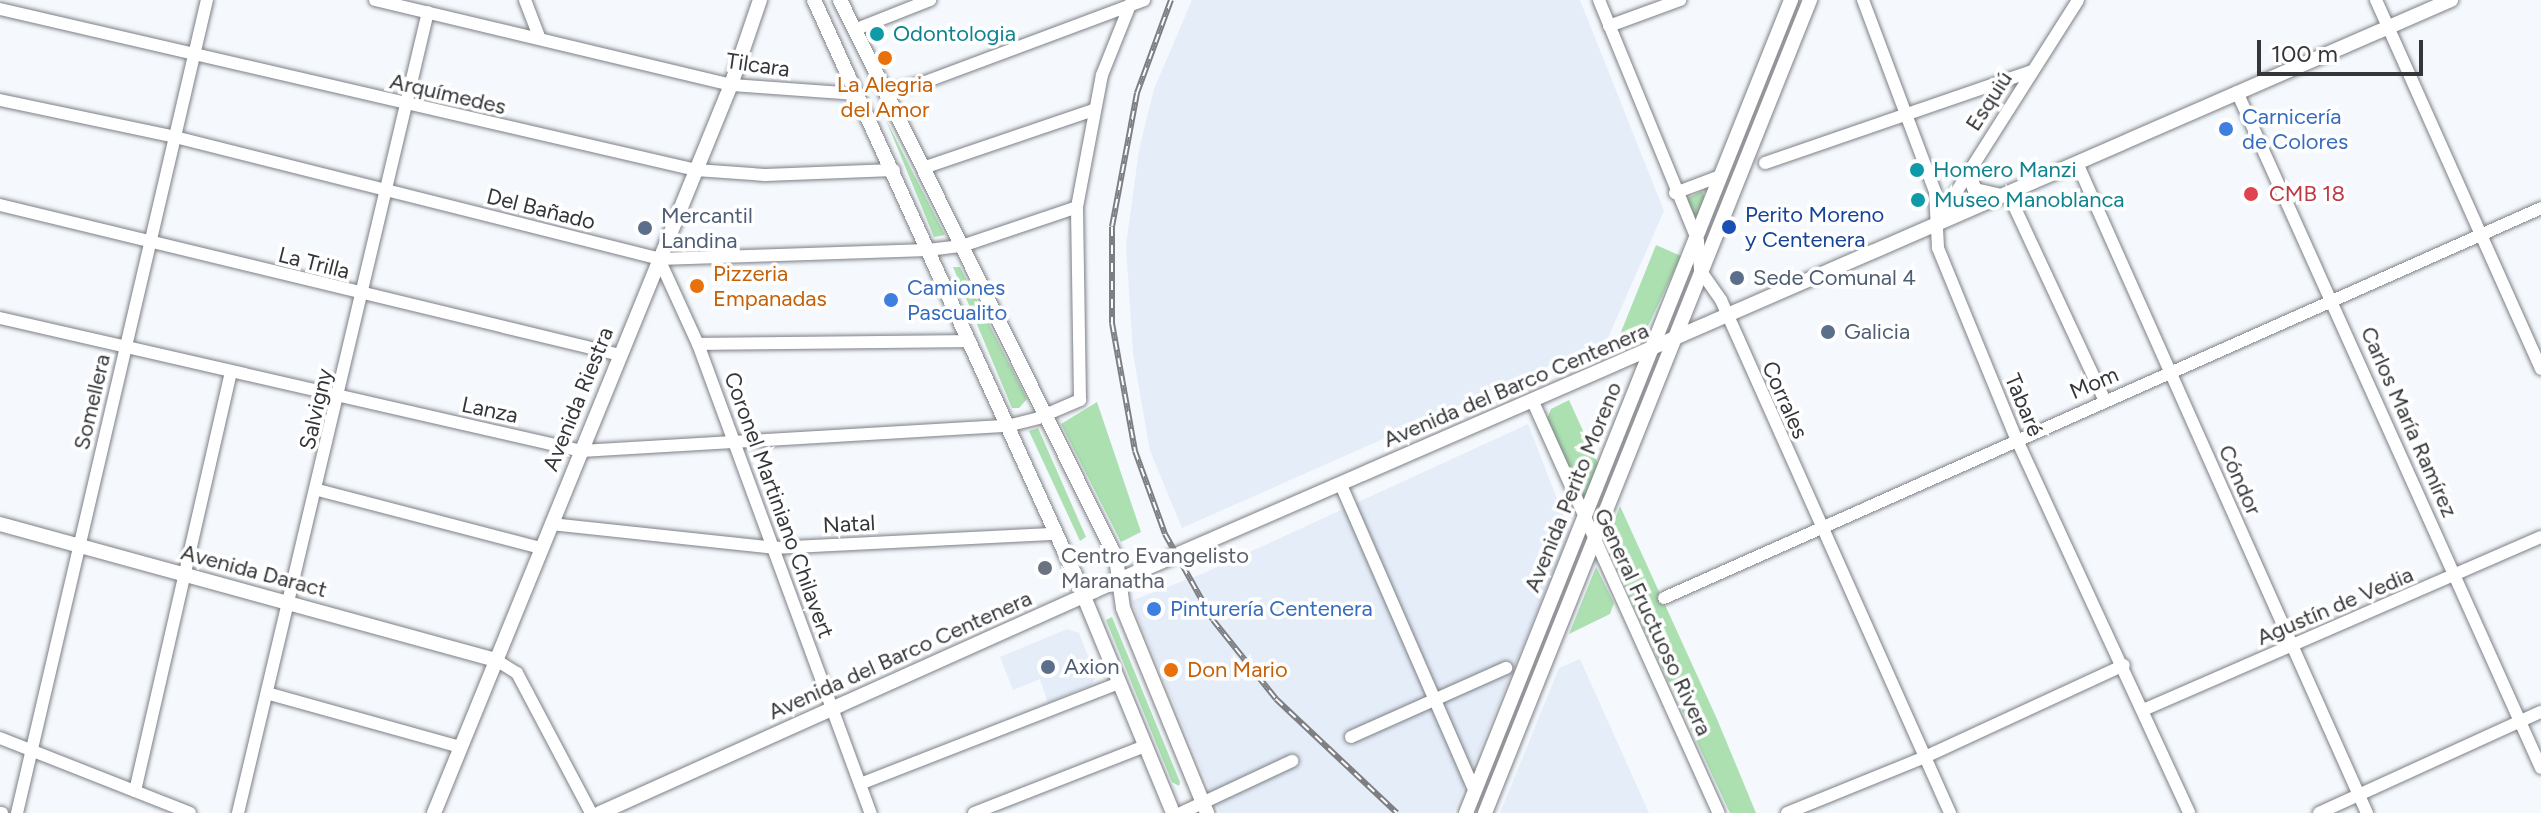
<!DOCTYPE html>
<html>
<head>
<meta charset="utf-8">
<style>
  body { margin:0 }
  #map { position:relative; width:2541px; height:813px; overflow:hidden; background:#f5f9fe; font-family:Figtree,sans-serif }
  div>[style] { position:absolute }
  .built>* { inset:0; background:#e5edf9 }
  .green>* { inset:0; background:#ace0b1 }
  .roads { filter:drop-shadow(0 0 2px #7d8085) drop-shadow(0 0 2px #7d8085) }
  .minor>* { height:12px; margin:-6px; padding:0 6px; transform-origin:6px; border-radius:6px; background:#fff }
  .major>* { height:14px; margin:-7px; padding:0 7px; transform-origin:7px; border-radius:7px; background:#fff }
  .rail>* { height:6px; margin-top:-3px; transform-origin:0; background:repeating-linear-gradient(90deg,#fff 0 9px,#7d7f83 0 18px); box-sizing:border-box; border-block:2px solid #7d7f83 }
  .dots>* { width:22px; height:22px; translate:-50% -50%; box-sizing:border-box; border:4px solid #fff; border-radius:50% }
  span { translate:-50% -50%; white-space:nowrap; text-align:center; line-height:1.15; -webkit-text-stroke:7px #fff; paint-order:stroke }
  .culture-label { font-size:22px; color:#0d838f }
  .left { translate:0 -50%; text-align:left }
  .street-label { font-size:22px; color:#353639 }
  .food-label { font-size:22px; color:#c56008 }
  .shop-label { font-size:22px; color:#366cbe }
  .health-label { font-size:22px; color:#be3a42 }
  .transit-label { font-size:22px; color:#164399 }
  .service-label { font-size:22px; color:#4e5e75 }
  .worship-label { font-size:22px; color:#5b616d }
  .scale { position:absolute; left:2257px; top:40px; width:166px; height:36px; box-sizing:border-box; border:4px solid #353639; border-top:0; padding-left:10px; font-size:24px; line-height:28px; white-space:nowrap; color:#353639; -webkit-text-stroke:6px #fff; paint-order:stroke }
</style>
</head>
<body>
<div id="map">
  <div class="built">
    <i style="clip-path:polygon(1192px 0,1580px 0,1664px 211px,1607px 340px,1182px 528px,1150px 451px,1133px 354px,1126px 245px,1139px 150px,1154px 89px)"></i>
    <i style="clip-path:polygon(1528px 424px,1570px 532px,1453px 813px,1220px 813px,1131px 601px,1204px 573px)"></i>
    <i style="clip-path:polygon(1067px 629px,1079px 633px,1096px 677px,1092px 684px,1048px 703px,1040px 679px,1013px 690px,1000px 657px)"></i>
    <i style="clip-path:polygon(1580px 659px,1649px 813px,1500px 813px,1559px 668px)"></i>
  </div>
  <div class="green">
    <i style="clip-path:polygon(886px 120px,945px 235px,934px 237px)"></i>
    <i style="clip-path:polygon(1702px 191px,1705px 197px,1698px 215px,1689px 215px,1686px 199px)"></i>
    <i style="clip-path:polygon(1656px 245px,1681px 256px,1648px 326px,1617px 342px)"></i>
    <i style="clip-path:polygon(953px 267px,960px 267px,1027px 399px,1019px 408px,1012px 408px)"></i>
    <i style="clip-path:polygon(1569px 400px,1599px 466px,1584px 502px,1547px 419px,1551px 409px)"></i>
    <i style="clip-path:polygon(1097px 402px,1141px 532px,1121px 542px,1061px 424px)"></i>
    <i style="clip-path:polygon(1038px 428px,1086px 537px,1080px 541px,1029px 431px)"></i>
    <i style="clip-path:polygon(1620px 506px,1717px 719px,1756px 813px,1730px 813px,1605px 545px)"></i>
    <i style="clip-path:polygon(1596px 567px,1614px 603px,1610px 614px,1569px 634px)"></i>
    <i style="clip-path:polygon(1112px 617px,1180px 782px,1179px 786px,1172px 782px,1106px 620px)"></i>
  </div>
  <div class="roads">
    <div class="minor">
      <i style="left:375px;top:0;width:366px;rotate:13.4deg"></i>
      <i style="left:731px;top:85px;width:127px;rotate:4.1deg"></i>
      <i style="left:525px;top:0;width:40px;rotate:69deg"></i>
      <i style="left:1599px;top:0;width:261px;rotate:67.7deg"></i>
      <i style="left:1698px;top:241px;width:29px;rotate:86deg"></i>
      <i style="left:1700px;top:270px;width:37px;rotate:55deg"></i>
      <i style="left:1721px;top:300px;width:562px;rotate:65.94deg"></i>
      <i style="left:1863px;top:0;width:205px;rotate:69.4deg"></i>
      <i style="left:1935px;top:192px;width:56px;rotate:86.9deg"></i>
      <i style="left:1938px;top:248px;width:205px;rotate:67.7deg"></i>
      <i style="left:2016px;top:438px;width:413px;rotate:65.2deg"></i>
      <i style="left:2376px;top:0;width:404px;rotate:65.9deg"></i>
      <i style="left:0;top:9px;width:714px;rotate:13.02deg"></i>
      <i style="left:696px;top:170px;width:69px;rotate:4.1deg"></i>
      <i style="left:765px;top:175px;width:129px;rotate:-2.2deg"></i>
      <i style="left:1609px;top:26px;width:76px;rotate:-20.1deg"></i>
      <i style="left:854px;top:30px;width:82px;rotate:-21.5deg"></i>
      <i style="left:885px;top:92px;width:41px;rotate:-14deg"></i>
      <i style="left:925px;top:82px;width:234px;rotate:-20.5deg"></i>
      <i style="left:2237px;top:92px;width:741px;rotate:65.79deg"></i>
      <i style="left:0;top:100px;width:179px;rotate:11.9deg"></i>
      <i style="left:175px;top:137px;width:499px;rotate:14.1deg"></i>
      <i style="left:659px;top:259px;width:269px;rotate:-1.9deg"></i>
      <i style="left:928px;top:250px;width:34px;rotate:-7deg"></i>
      <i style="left:962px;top:246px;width:121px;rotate:-18.7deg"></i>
      <i style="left:1765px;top:163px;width:282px;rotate:-19deg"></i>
      <i style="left:2077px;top:163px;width:712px;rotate:65.96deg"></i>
      <i style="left:923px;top:168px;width:180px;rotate:-18.8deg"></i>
      <i style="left:1675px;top:193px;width:48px;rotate:-20.7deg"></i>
      <i style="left:2008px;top:193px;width:230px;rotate:65deg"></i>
      <i style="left:0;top:205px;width:638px;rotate:13.6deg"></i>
      <i style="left:1936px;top:224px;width:265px;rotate:-57.6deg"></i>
      <i style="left:659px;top:259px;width:94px;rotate:65.4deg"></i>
      <i style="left:698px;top:344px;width:500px;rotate:69.8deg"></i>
      <i style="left:0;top:318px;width:596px;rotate:12.89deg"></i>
      <i style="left:581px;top:451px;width:427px;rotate:-3.4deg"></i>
      <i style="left:1007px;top:426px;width:32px;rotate:-14deg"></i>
      <i style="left:1038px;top:418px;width:46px;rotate:-23.2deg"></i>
      <i style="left:1080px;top:400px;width:193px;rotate:-90.9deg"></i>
      <i style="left:1077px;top:207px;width:134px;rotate:-79.3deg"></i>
      <i style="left:1102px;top:75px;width:81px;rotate:-68.2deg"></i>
      <i style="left:698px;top:344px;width:272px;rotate:-0.6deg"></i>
      <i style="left:1533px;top:402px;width:451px;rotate:65.7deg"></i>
      <i style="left:1341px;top:485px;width:335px;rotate:66.4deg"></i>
      <i style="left:318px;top:490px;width:230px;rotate:14.6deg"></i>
      <i style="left:551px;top:524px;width:224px;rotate:6.1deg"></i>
      <i style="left:774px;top:548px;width:281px;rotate:-2.9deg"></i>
      <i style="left:1664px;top:598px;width:960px;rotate:-23.97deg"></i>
      <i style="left:496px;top:660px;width:25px;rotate:32deg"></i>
      <i style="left:517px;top:673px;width:158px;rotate:62.1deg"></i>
      <i style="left:270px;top:694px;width:197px;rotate:15.6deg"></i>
      <i style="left:2143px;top:710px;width:434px;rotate:-23.5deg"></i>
      <i style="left:1351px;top:737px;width:170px;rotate:-24deg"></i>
      <i style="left:0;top:738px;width:204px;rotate:21.5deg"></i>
      <i style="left:860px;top:784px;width:278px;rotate:-21.3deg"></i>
      <i style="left:135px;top:791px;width:429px;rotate:-77.1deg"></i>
      <i style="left:0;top:813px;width:2px"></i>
      <i style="left:17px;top:813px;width:835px;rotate:-76.85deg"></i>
      <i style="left:238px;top:813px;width:823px;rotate:-76.66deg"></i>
      <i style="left:974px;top:813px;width:184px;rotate:-21.4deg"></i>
      <i style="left:1181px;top:813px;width:123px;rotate:-25.1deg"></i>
      <i style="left:1787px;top:813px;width:149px;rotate:-22.1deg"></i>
      <i style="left:1925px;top:757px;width:219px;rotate:-24.8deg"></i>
      <i style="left:2319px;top:813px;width:244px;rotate:-24.5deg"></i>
    </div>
    <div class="major">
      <i style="left:814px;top:0;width:631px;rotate:65.59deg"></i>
      <i style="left:1075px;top:575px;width:257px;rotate:67.6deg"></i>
      <i style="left:840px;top:0;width:623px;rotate:63.68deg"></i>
      <i style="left:1116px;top:558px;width:50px;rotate:82deg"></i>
      <i style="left:1123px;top:608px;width:222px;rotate:67.7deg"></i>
      <i style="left:1968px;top:172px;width:19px;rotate:69deg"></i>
      <i style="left:1975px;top:190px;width:26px;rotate:13deg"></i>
      <i style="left:0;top:524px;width:514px;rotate:15.33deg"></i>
      <i style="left:434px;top:813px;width:786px;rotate:-67.81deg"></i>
      <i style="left:731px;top:85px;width:90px;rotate:-71.2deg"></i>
      <i style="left:600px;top:813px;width:569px;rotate:-24.18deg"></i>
      <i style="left:1119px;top:580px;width:1453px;rotate:-23.53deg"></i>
      <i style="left:1466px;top:813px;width:876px;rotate:-68.21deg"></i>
      <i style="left:1485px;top:813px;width:876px;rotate:-68.21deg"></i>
    </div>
  </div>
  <div class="rail">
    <i style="left:1171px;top:0;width:99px;rotate:110.1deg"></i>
    <i style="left:1137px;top:93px;width:136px;rotate:100.6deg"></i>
    <i style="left:1112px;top:227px;width:96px;rotate:90deg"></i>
    <i style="left:1112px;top:323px;width:130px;rotate:79.8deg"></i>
    <i style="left:1135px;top:451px;width:88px;rotate:70.1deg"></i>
    <i style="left:1165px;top:534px;width:98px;rotate:60.8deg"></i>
    <i style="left:1213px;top:620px;width:101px;rotate:51.4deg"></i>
    <i style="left:1276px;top:699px;width:166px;rotate:43.3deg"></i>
  </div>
  <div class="dots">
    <i style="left:877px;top:34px;background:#0f9aa8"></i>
    <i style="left:885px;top:58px;background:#e8710a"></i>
    <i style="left:2226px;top:129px;background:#3f7fe0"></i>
    <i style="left:1917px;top:170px;background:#0f9aa8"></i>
    <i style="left:2251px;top:194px;background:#e0444e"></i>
    <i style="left:1918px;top:200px;background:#0f9aa8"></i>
    <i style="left:1729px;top:227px;background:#1a4fb4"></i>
    <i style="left:645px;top:228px;background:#5c6f8a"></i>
    <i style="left:1737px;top:278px;background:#5c6f8a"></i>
    <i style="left:697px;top:286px;background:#e8710a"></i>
    <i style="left:891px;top:300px;background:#3f7fe0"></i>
    <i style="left:1828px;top:332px;background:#5c6f8a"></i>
    <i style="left:1045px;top:568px;background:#6b7280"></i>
    <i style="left:1154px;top:609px;background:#3f7fe0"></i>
    <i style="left:1048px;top:667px;background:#5c6f8a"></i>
    <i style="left:1171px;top:670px;background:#e8710a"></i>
  </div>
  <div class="culture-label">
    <span class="left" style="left:893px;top:34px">Odontologia</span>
    <span class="left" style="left:1933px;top:170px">Homero Manzi</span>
    <span class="left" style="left:1934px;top:200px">Museo Manoblanca</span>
  </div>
  <div class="street-label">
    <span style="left:758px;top:65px;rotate:8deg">Tilcara</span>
    <span style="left:448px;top:94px;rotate:13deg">Arquímedes</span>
    <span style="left:1989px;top:101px;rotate:-57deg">Esquiú</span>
    <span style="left:541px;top:209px;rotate:14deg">Del Bañado</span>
    <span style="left:314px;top:263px;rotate:14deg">La Trilla</span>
    <span style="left:2094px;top:383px;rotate:-23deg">Mom</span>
    <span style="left:1516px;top:385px;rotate:-23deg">Avenida del Barco Centenera</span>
    <span style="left:578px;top:399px;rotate:-68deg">Avenida Riestra</span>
    <span style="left:1785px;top:400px;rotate:66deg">Corrales</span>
    <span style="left:92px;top:402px;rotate:-77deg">Somellera</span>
    <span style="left:2024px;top:405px;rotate:67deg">Tabaré</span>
    <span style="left:316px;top:409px;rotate:-77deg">Salvigny</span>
    <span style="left:490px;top:410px;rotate:12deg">Lanza</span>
    <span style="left:2409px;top:422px;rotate:66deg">Carlos María Ramírez</span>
    <span style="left:2240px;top:480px;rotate:66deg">Cóndor</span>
    <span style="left:1573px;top:487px;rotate:-68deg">Avenida Perito Moreno</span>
    <span style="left:779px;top:505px;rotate:70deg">Coronel Martiniano Chilavert</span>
    <span style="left:849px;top:524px;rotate:-3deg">Natal</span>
    <span style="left:254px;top:571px;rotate:15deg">Avenida Daract</span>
    <span style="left:2335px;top:606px;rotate:-23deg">Agustín de Vedia</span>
    <span style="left:1653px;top:622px;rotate:65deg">General Fructuoso Rivera</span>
    <span style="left:900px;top:655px;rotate:-24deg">Avenida del Barco Centenera</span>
  </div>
  <div class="food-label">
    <span style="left:885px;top:97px">La Alegria<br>del Amor</span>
    <span class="left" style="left:713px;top:286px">Pizzeria<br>Empanadas</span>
    <span class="left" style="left:1187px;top:670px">Don Mario</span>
  </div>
  <div class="shop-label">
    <span class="left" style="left:2242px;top:129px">Carnicería<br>de Colores</span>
    <span class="left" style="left:907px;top:300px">Camiones<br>Pascualito</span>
    <span class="left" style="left:1170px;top:609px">Pinturería Centenera</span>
  </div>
  <div class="health-label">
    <span class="left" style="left:2269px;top:194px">CMB 18</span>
  </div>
  <div class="transit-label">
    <span class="left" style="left:1745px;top:227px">Perito Moreno<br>y Centenera</span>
  </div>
  <div class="service-label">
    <span class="left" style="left:661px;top:228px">Mercantil<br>Landina</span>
    <span class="left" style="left:1753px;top:278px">Sede Comunal 4</span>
    <span class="left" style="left:1844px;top:332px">Galicia</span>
    <span class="left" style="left:1064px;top:667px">Axion</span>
  </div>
  <div class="worship-label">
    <span class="left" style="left:1061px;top:568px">Centro Evangelisto<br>Maranatha</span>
  </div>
  <div class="scale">100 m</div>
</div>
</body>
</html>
